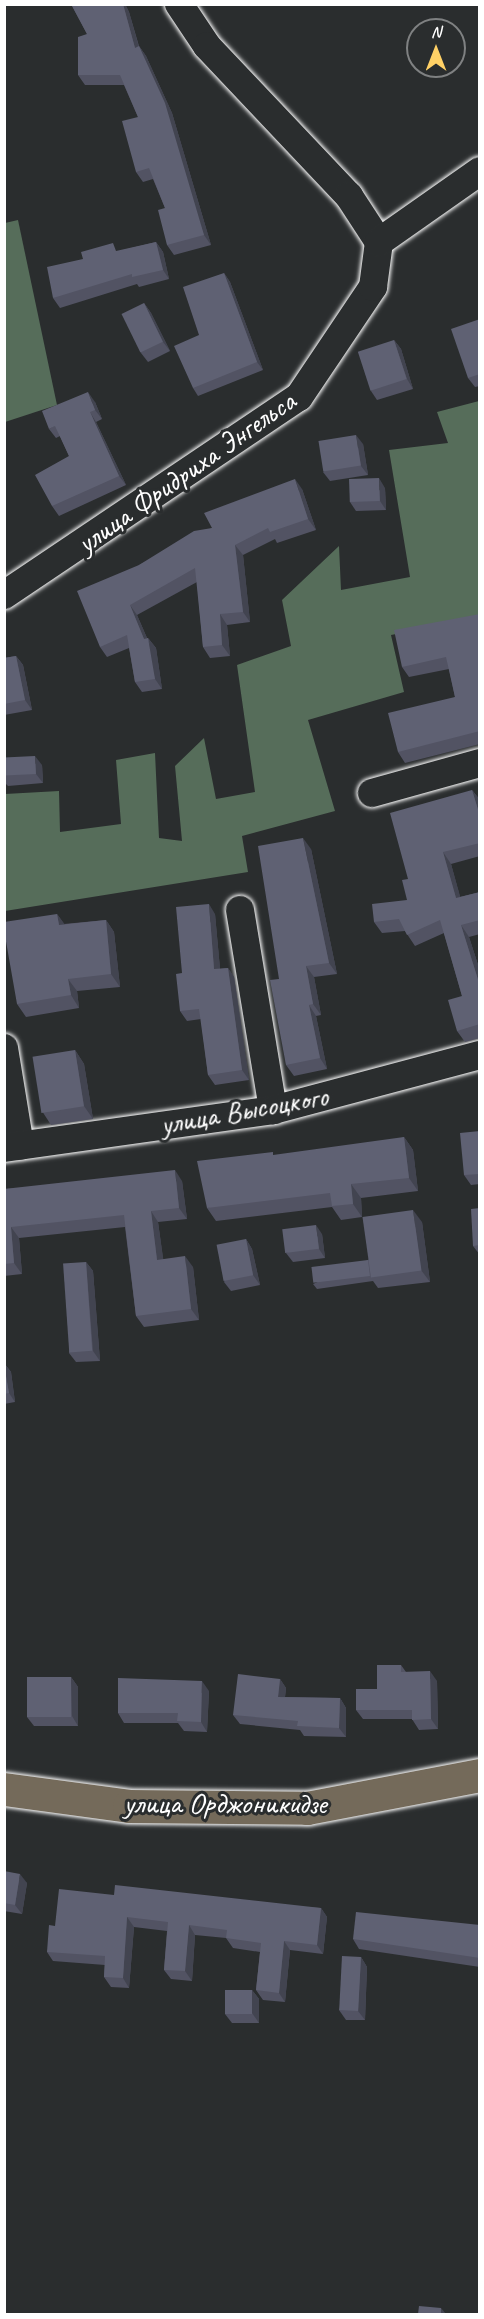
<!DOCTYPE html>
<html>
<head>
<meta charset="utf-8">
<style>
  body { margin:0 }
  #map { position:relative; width:484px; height:2319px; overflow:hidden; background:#2a2d2e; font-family:Caveat,sans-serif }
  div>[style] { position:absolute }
  .green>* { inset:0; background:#566d5a }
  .roads { filter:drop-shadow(0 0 2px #fff) drop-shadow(0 0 2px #fff) }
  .minor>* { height:28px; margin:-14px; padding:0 14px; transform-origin:14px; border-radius:14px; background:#2a2d2e }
  .major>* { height:33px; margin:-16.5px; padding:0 16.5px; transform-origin:16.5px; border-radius:16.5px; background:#746a5a }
  .wall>* { inset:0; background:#525363 }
  .shaded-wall>* { inset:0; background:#424450 }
  .building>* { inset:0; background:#5f6173; transform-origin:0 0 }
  span { translate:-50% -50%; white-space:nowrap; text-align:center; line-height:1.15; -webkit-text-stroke:6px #2a2d2e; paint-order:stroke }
  .street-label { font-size:30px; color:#fff }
  .frame { position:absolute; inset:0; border:6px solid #fff; pointer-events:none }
  .north { position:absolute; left:406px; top:18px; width:60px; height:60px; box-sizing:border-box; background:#2a2d2e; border:2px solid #7f8182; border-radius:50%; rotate:0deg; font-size:16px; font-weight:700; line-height:24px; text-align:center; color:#fff }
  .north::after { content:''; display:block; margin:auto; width:21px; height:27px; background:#ffd166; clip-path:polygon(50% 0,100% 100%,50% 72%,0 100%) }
</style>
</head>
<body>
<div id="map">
  <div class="green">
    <i style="clip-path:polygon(18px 220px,57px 405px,5px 422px,5px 223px)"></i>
    <i style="clip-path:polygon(479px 401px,479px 618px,391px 635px,404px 692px,308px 720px,335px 811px,242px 836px,248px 872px,5px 911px,5px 794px,59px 791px,60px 832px,121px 824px,116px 760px,155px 753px,159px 838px,182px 841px,175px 766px,204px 738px,216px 799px,255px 792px,237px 665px,291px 646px,282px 600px,339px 546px,341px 590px,410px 577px,389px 450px,448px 443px,437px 412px)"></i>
  </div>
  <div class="roads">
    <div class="minor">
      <i style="left:179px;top:4px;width:50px;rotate:56.3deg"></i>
      <i style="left:207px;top:46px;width:207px;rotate:46.6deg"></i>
      <i style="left:349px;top:196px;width:55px;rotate:56.9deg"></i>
      <i style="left:4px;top:595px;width:355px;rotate:-33.9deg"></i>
      <i style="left:299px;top:397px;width:133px;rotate:-56.1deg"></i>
      <i style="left:373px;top:287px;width:45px;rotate:-82.4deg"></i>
      <i style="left:379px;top:242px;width:123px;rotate:-35.1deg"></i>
      <i style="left:372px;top:793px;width:112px;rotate:-15.5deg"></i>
      <i style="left:240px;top:910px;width:203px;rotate:80.6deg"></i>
      <i style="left:4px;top:1048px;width:99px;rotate:80.7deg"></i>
      <i style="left:4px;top:1148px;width:272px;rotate:-8deg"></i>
      <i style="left:273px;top:1110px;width:214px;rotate:-14.9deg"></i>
    </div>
    <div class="major">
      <i style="left:4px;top:1789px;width:126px;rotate:7.7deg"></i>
      <i style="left:129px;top:1806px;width:178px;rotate:0.6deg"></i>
      <i style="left:307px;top:1808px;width:176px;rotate:-10.8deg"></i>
    </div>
  </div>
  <div class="wall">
    <i style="clip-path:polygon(71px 4px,125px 4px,129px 12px,139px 46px,146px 56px,172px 113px,211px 245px,174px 255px,167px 245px,165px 208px,153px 179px,143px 182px,136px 172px,138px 117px,124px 85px,85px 85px,78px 75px,87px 34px)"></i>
    <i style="clip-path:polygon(156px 242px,163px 252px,169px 279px,139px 287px,137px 284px,60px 308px,53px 298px,119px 251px)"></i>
    <i style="clip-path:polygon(224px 273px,230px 282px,263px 370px,198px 396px,193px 388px)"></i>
    <i style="clip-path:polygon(144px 303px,151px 313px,170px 351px,148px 362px,141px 353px)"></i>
    <i style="clip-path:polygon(480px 319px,480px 386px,475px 387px,468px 378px)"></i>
    <i style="clip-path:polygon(394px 340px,401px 349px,413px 389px,377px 400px,371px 391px)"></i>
    <i style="clip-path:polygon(95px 402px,102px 419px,96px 422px,126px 485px,59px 516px,52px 506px,69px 456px,60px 436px,56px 438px,49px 429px)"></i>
    <i style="clip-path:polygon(363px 444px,368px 475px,330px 481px,323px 472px)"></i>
    <i style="clip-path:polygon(385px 488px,386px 510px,356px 511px,350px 502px)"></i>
    <i style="clip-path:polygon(302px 489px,316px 530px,277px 543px,275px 539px,243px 555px,250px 622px,227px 625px,230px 656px,210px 658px,203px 647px,197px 582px,137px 615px,147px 638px,148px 638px,156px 648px,162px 689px,142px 692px,135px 682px,129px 648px,107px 657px,100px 647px,139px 565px,212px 528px)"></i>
    <i style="clip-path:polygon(480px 614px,480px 744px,405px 763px,398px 752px,455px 697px,449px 669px,409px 677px,402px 667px)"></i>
    <i style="clip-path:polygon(16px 656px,23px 665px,32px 710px,4px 715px,4px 658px)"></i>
    <i style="clip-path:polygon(4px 758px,42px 765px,43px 783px,8px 786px,4px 782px)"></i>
    <i style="clip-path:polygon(472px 790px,480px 800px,480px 856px,451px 864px,460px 897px,480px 892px,480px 934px,469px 937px,480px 971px,480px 1038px,465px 1042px,457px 1031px,462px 996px,444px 933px,415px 946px,405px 931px,382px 933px,374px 922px,407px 900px)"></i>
    <i style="clip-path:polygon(311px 849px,337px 974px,314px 977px,321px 1015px,316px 1016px,327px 1069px,294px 1076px,286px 1065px,279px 979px)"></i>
    <i style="clip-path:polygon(57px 914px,64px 924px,106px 920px,114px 932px,120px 987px,77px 991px,79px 1008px,26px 1017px,17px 1004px)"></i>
    <i style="clip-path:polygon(215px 914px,220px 969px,228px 968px,234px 977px,249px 1080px,215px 1085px,208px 1075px,201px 1019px,187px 1021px,180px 1011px,182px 973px)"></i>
    <i style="clip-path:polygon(75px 1050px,84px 1064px,93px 1119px,51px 1125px,42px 1111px)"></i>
    <i style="clip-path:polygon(480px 1131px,480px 1184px,471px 1185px,464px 1175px)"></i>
    <i style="clip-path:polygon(404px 1137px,413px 1150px,418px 1191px,361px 1198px,362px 1217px,341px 1220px,332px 1207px,216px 1221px,207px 1208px)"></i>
    <i style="clip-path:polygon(182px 1181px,187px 1219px,158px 1222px,163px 1259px,193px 1267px,199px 1320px,144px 1327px,136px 1316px,125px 1227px,19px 1238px,22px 1274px,4px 1276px,4px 1189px)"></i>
    <i style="clip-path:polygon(480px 1208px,480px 1255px,473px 1246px)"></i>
    <i style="clip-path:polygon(422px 1222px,430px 1282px,378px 1288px,373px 1281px,317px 1289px,313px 1284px,368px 1260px)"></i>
    <i style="clip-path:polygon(322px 1234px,325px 1258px,293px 1262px,286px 1253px)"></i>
    <i style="clip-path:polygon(246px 1239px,252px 1249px,260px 1285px,231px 1291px,224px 1282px)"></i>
    <i style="clip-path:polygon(86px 1262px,93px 1271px,100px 1361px,76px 1362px,69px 1353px)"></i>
    <i style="clip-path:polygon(4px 1363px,11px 1372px,15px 1402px,4px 1404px)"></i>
    <i style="clip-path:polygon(401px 1665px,406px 1672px,437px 1681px,438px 1729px,419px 1730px,412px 1719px,363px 1719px,356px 1710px)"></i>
    <i style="clip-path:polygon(71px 1677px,78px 1687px,78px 1726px,34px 1726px,27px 1717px)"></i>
    <i style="clip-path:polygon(280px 1679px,286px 1688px,285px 1697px,340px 1698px,346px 1708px,346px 1737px,304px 1736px,300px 1730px,240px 1724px,233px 1715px)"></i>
    <i style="clip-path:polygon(209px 1691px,207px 1732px,184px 1731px,178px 1723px,124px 1723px,118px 1713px)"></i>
    <i style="clip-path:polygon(4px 1871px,27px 1883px,22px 1914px,4px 1911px)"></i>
    <i style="clip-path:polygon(114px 1895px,321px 1908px,327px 1917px,323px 1954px,290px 1950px,285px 2002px,263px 2000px,256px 1990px,260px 1952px,233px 1948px,226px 1938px,195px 1935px,192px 1981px,171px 1979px,164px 1970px,167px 1931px,134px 1927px,129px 1988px,111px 1987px,104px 1977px,105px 1965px,53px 1961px,47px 1952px,55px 1926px)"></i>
    <i style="clip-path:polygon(480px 1925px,480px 1967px,359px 1949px,353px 1939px)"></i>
    <i style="clip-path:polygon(361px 1957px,367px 1967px,365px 2020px,346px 2020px,339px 2010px)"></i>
    <i style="clip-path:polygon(252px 1990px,259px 1999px,259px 2023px,232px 2023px,225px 2014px)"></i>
  </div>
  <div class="shaded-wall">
    <i style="clip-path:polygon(123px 4px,125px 4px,129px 12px,142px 58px,135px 48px)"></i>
    <i style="clip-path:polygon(139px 46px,146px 56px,172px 113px,211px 245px,204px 235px)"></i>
    <i style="clip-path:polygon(156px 242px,163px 252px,169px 279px,163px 270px)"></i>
    <i style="clip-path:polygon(224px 273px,230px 282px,263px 370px,257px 362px)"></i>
    <i style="clip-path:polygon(144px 303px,151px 313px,170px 351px,163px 342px)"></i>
    <i style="clip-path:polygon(394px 340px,401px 349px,413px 389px,407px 379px)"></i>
    <i style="clip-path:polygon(88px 392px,95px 402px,102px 419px,95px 410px)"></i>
    <i style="clip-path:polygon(90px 412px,96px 422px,126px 485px,119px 476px)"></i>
    <i style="clip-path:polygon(356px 435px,363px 444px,368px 475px,361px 466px)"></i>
    <i style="clip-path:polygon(379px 478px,385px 488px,386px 510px,380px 501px)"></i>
    <i style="clip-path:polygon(295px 479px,302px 489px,316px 530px,308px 519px)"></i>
    <i style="clip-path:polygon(235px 545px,243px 555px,250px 622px,243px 612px)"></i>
    <i style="clip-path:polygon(130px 605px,137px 615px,150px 645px,148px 638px,156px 648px,162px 689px,155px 679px,144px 639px)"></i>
    <i style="clip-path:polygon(220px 614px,227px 625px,230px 656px,222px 645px)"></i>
    <i style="clip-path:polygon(16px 656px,23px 665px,32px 710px,25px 700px)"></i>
    <i style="clip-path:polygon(35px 756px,42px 765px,43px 783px,36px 774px)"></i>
    <i style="clip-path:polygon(472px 790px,480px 800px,480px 816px)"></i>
    <i style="clip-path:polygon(303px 838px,311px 849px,337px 974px,329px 963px)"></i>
    <i style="clip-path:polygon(443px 852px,451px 864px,464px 910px,456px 898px)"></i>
    <i style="clip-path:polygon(209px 904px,215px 914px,221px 979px,214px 969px)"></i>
    <i style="clip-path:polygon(57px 914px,66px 926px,59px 925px)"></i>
    <i style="clip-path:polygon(106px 920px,114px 932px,120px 987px,111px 974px)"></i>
    <i style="clip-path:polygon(461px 925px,469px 937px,480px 971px,480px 986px)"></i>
    <i style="clip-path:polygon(306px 966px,314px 977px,321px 1015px,313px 1004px)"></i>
    <i style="clip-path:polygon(228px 968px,234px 977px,249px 1080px,242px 1070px)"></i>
    <i style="clip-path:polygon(68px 979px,77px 991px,79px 1008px,71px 995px)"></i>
    <i style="clip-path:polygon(309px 1005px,316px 1016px,327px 1069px,320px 1058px)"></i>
    <i style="clip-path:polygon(75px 1050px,84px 1064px,93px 1119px,84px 1106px)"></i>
    <i style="clip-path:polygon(404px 1137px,413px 1150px,418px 1191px,409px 1178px)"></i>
    <i style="clip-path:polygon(175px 1170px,182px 1181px,187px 1219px,179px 1208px)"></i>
    <i style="clip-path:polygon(351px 1184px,361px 1198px,362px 1217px,353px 1204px)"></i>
    <i style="clip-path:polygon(413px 1210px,422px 1222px,430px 1282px,421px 1270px)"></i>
    <i style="clip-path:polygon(151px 1211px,158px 1222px,165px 1271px,157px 1260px)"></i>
    <i style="clip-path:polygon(316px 1225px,322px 1234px,325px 1258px,319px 1249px)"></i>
    <i style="clip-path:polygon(11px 1227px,19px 1238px,22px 1274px,14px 1263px)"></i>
    <i style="clip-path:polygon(246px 1239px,252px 1249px,260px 1285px,253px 1275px)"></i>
    <i style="clip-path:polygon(185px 1256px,193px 1267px,199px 1320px,191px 1309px)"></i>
    <i style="clip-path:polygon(86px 1262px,93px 1271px,100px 1361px,93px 1351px)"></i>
    <i style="clip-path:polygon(4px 1363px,11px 1372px,15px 1402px,9px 1393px)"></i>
    <i style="clip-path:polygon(430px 1671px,437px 1681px,438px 1729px,431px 1719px)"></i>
    <i style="clip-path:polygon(71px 1677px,78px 1687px,78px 1726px,72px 1716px)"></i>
    <i style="clip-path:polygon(280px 1679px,286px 1688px,284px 1706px,278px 1697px)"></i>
    <i style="clip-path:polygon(202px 1681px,209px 1691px,207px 1732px,201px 1722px)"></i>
    <i style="clip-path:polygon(340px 1698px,346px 1708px,346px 1737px,339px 1728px)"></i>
    <i style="clip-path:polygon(20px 1874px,27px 1883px,22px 1914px,15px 1905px)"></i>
    <i style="clip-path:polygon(321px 1908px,327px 1917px,323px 1954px,317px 1945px)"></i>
    <i style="clip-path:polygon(127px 1917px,134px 1927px,129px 1988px,123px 1978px)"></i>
    <i style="clip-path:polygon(189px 1925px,195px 1935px,192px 1981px,185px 1971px)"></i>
    <i style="clip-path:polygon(284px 1941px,290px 1950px,285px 2002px,279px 1993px)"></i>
    <i style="clip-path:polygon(361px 1957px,367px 1967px,365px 2020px,358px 2011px)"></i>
    <i style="clip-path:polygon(252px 1990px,259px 1999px,259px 2023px,252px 2013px)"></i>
    <i style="clip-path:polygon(441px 2308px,446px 2314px,441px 2314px)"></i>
  </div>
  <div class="building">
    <i style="clip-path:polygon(71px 4px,123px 4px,135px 48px,139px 46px,165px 103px,204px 235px,167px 245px,158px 210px,165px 208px,149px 168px,136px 172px,122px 121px,138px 117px,120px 75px,78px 75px,78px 37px,87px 34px)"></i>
    <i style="clip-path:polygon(156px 242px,163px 270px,132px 277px,132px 274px,53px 298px,47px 267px,83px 259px,81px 252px,113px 243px,116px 251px)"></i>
    <i style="clip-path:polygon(224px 273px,257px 362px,193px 388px,174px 346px,199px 335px,183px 287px)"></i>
    <i style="left:144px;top:303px;width:43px;height:25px;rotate:64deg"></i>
    <i style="clip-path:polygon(480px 319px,480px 374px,468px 378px,451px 329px)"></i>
    <i style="left:394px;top:340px;width:41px;height:38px;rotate:72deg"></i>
    <i style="clip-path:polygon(88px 392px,95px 410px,90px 412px,119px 476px,52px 506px,35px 475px,69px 456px,55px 426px,49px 429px,42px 411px)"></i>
    <i style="left:356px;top:435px;width:31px;height:38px;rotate:81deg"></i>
    <i style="left:379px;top:478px;width:23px;height:30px;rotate:88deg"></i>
    <i style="clip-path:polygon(295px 479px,308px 519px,270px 532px,268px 528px,235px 545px,243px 612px,220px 614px,222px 645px,203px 647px,195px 568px,130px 605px,144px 639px,148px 638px,155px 679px,135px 682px,127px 635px,100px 647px,77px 591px,139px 565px,194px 531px,212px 528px,204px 513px)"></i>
    <i style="clip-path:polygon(480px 614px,480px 731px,398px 752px,388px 713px,455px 697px,446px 657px,402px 667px,394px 630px)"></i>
    <i style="clip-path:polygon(16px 656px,25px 700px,4px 704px,4px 658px)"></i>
    <i style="left:35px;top:756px;width:18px;height:31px;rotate:87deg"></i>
    <i style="clip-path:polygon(472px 790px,480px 816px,480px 843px,443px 852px,456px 898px,480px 892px,480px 920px,461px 925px,480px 986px,480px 1024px,457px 1031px,448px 1000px,462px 996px,440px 920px,407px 935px,399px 919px,374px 922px,372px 904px,407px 900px,402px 880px,408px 879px,390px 813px)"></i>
    <i style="clip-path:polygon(303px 838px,329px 963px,306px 966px,313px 1004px,309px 1005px,320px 1058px,286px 1065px,270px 980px,279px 979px,258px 846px)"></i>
    <i style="clip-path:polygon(209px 904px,214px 969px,228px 968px,242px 1070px,208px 1075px,199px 1009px,180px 1011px,176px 974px,182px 973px,176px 907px)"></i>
    <i style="clip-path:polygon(57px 914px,59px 925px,106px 920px,111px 974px,68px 979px,71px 995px,17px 1004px,4px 930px,4px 922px)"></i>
    <i style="left:75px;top:1050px;width:57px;height:43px;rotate:81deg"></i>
    <i style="clip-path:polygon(480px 1131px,480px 1174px,464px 1175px,460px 1133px)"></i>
    <i style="clip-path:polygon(404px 1137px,409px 1178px,351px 1184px,353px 1204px,332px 1206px,330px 1193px,207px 1208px,197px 1161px,273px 1152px,273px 1155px)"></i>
    <i style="clip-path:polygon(175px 1170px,179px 1208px,151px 1211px,157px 1260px,185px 1256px,191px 1309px,136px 1316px,124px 1215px,11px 1227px,14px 1263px,4px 1264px,4px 1189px)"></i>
    <i style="clip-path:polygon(480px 1208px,480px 1245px,473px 1246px,471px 1209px)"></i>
    <i style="left:413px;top:1210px;width:61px;height:51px;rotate:82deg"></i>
    <i style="left:316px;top:1225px;width:24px;height:34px;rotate:83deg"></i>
    <i style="left:246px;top:1239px;width:37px;height:30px;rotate:79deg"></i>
    <i style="left:368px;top:1260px;width:16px;height:57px;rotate:83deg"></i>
    <i style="left:86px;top:1262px;width:89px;height:23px;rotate:86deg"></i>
    <i style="clip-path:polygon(4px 1366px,9px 1393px,4px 1394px)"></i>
    <i style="clip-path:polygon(377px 1665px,401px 1665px,401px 1672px,430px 1671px,431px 1719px,412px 1720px,412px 1710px,356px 1710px,356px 1689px,377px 1689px)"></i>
    <i style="clip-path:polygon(238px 1674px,280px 1679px,278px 1697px,340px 1698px,339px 1728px,297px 1726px,298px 1721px,233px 1715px)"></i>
    <i style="left:27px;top:1677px;width:44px;height:40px"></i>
    <i style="clip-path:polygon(118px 1678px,202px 1681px,201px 1722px,177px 1721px,178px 1713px,118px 1713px)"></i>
    <i style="clip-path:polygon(4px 1871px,20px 1874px,15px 1905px,4px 1903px)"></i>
    <i style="clip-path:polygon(115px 1885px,321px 1908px,317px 1945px,284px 1941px,279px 1993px,256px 1990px,261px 1943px,226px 1938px,227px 1930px,189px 1925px,185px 1971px,164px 1970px,168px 1922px,127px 1917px,123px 1978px,104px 1977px,105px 1956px,47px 1952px,49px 1925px,55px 1926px,59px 1889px,114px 1895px)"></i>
    <i style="clip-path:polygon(356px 1912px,480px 1925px,480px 1958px,353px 1939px)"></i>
    <i style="left:342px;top:1956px;width:19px;height:54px;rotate:3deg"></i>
    <i style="left:225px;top:1990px;width:27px;height:24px"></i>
    <i style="clip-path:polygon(419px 2306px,441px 2308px,441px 2314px,418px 2314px)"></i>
  </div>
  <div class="street-label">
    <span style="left:186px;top:472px;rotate:-35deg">улица Фридриха Энгельса</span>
    <span style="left:244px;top:1110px;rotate:-10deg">улица Высоцкого</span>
    <span style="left:225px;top:1803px">улица Орджоникидзе</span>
  </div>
  <div class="frame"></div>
  <div class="north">N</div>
</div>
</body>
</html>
